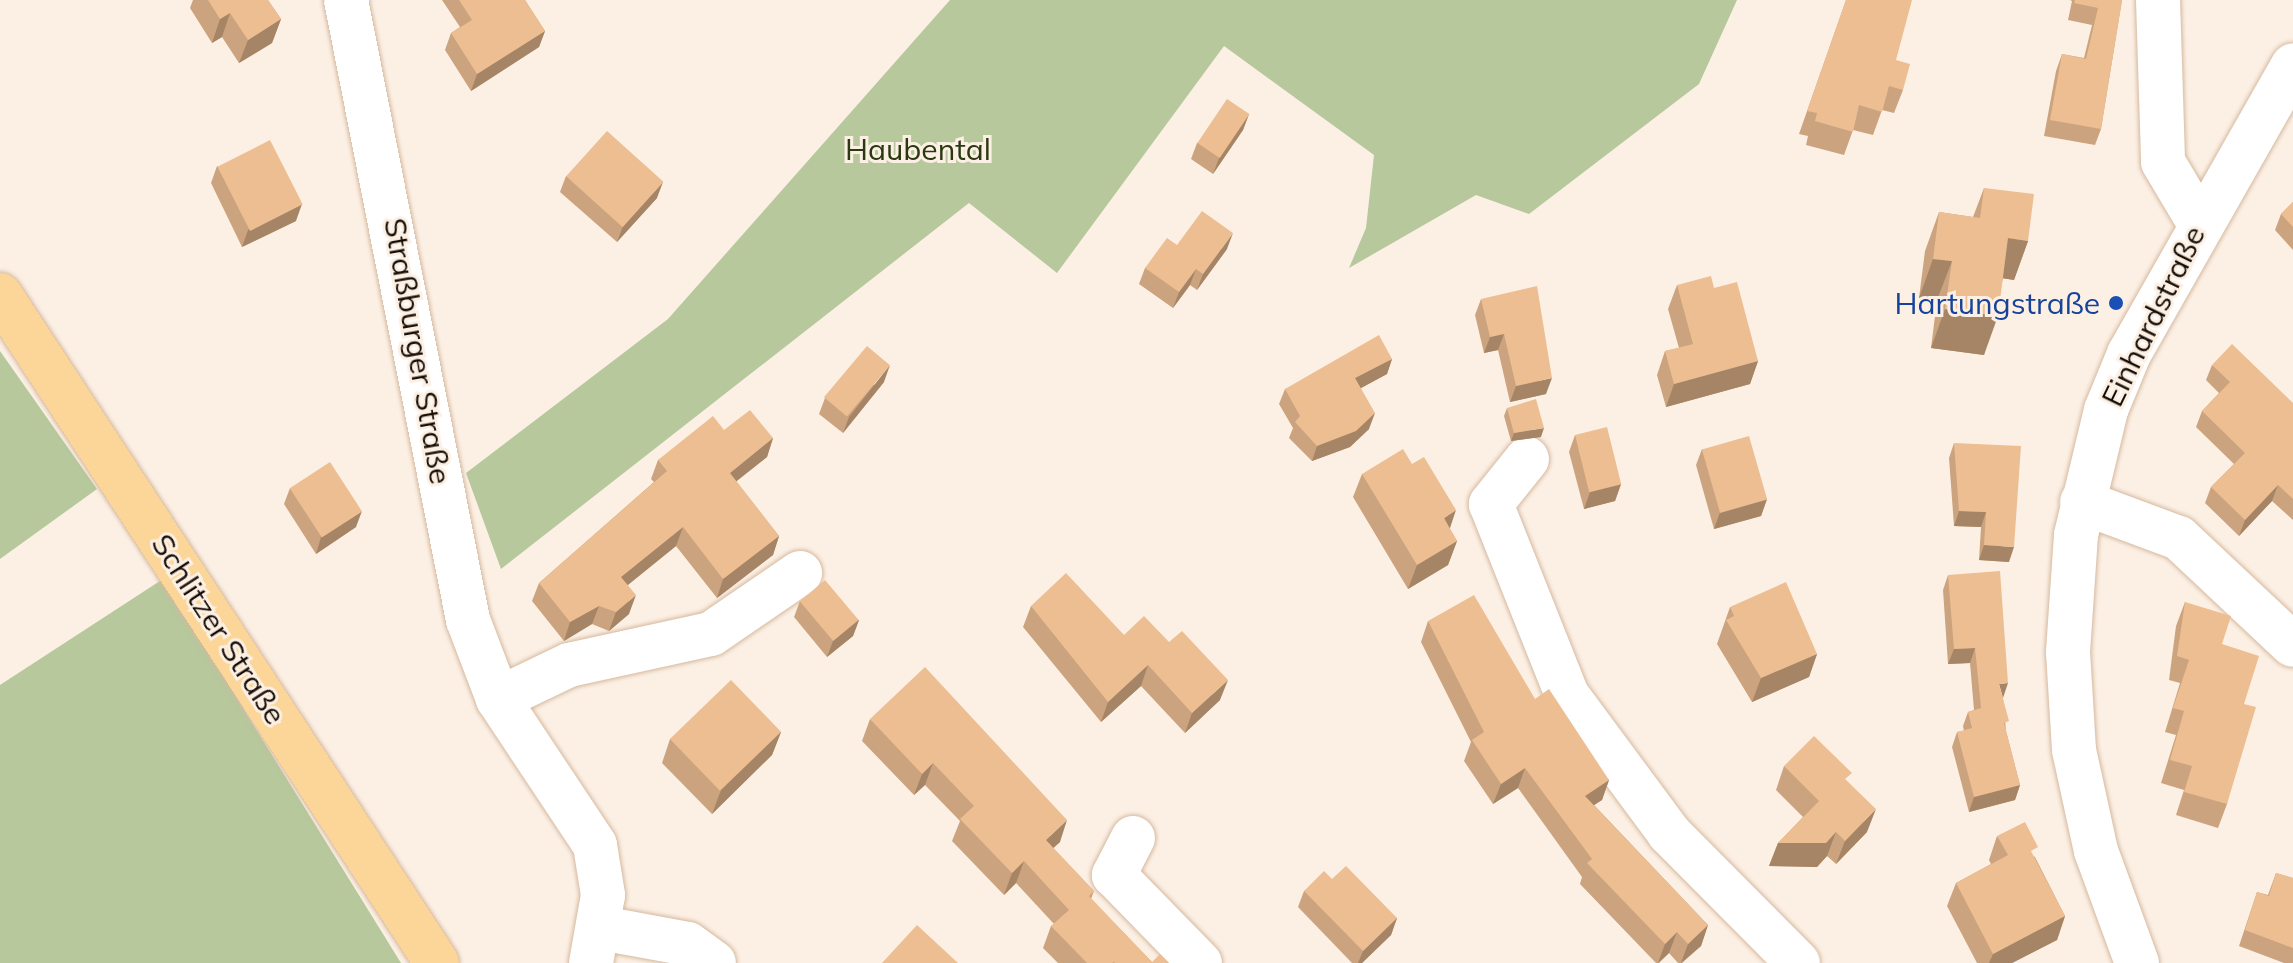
<!DOCTYPE html>
<html>
<head>
<meta charset="utf-8">
<style>
  body { margin:0 }
  #map { position:relative; width:2293px; height:963px; overflow:hidden; background:#fcf0e5; font-family:Mulish,sans-serif }
  div>[style] { position:absolute }
  .green>* { inset:0; background:#b6c89c }
  .roads { filter:drop-shadow(0 0 2px #d6b99e) drop-shadow(0 0 2px #d6b99e) }
  .minor>* { height:44px; margin:-22px; padding:0 22px; transform-origin:22px; border-radius:22px; background:#fff }
  .major>* { height:44px; margin:-22px; padding:0 22px; transform-origin:22px; border-radius:22px; background:#fcd698 }
  .wall>* { inset:0; background:#cba37e }
  .shaded-wall>* { inset:0; background:#a58566 }
  .building>* { inset:0; background:#ecbe92; transform-origin:0 0 }
  .dots>* { width:22px; height:22px; translate:-50% -50%; box-sizing:border-box; border:4px solid #fcf0e5; border-radius:50% }
  span { translate:-50% -50%; white-space:nowrap; text-align:center; line-height:1.15; -webkit-text-stroke:6px #fcf0e5; paint-order:stroke }
  .park-label { font-size:30px; color:#2b3911 }
  .transit-label { font-size:30px; color:#164399 }
  .right { translate:-100% -50%; text-align:right }
  .street-label { font-size:30px; color:#150c04 }
</style>
</head>
<body>
<div id="map">
  <div class="green">
    <i style="clip-path:polygon(950px 0,1737px 0,1699px 84px,1529px 214px,1476px 195px,1349px 268px,1366px 228px,1374px 155px,1224px 46px,1057px 273px,969px 203px,501px 569px,466px 473px,668px 319px)"></i>
    <i style="clip-path:polygon(0 351px,97px 489px,0 559px)"></i>
    <i style="clip-path:polygon(163px 579px,401px 963px,0 963px,0 685px)"></i>
  </div>
  <div class="roads">
    <div class="minor">
      <i style="left:346px;top:0;width:632px;rotate:78.87deg"></i>
      <i style="left:468px;top:620px;width:85px;rotate:69.2deg"></i>
      <i style="left:498px;top:699px;width:175px;rotate:56.4deg"></i>
      <i style="left:595px;top:845px;width:51px;rotate:80.9deg"></i>
      <i style="left:603px;top:895px;width:69px;rotate:100deg"></i>
      <i style="left:2158px;top:0;width:162px;rotate:88.2deg"></i>
      <i style="left:2163px;top:162px;width:69px;rotate:59.3deg"></i>
      <i style="left:1527px;top:459px;width:58px;rotate:128.7deg"></i>
      <i style="left:1491px;top:504px;width:206px;rotate:68.3deg"></i>
      <i style="left:1567px;top:695px;width:172px;rotate:53.5deg"></i>
      <i style="left:1669px;top:833px;width:183px;rotate:45.2deg"></i>
      <i style="left:2082px;top:502px;width:103px;rotate:20.4deg"></i>
      <i style="left:2179px;top:538px;width:156px;rotate:43.2deg"></i>
      <i style="left:498px;top:699px;width:79px;rotate:-25.6deg"></i>
      <i style="left:569px;top:665px;width:145px;rotate:-12.3deg"></i>
      <i style="left:711px;top:634px;width:108px;rotate:-34.4deg"></i>
      <i style="left:1133px;top:838px;width:42px;rotate:117.2deg"></i>
      <i style="left:1114px;top:875px;width:123px;rotate:45.7deg"></i>
      <i style="left:601px;top:928px;width:88px;rotate:10.4deg"></i>
      <i style="left:688px;top:944px;width:32px;rotate:36deg"></i>
      <i style="left:2137px;top:963px;width:119px;rotate:-110.1deg"></i>
      <i style="left:2096px;top:851px;width:103px;rotate:-102.3deg"></i>
      <i style="left:2074px;top:750px;width:98px;rotate:-93.5deg"></i>
      <i style="left:2068px;top:652px;width:117px;rotate:-86.1deg"></i>
      <i style="left:2076px;top:535px;width:129px;rotate:-76.5deg"></i>
      <i style="left:2106px;top:410px;width:61px;rotate:-67.7deg"></i>
      <i style="left:2129px;top:354px;width:332px;rotate:-60.4deg"></i>
    </div>
    <div class="major">
      <i style="left:0;top:295px;width:798px;rotate:56.81deg"></i>
    </div>
  </div>
  <div class="wall">
    <i style="clip-path:polygon(193px 0,268px 0,281px 19px,272px 43px,239px 63px,222px 37px,212px 43px,190px 8px)"></i>
    <i style="clip-path:polygon(442px 0,525px 0,545px 31px,539px 47px,471px 91px,445px 50px,451px 33px,460px 27px)"></i>
    <i style="clip-path:polygon(1846px 0,1896px 60px,1903px 90px,1894px 113px,1882px 110px,1873px 135px,1853px 130px,1844px 155px,1806px 145px,1808px 136px,1799px 134px)"></i>
    <i style="clip-path:polygon(2070px 0,2122px 0,2101px 129px,2095px 145px,2044px 136px,2056px 71px,2062px 54px,2084px 58px,2092px 25px,2068px 20px,2072px 1px)"></i>
    <i style="clip-path:polygon(1249px 114px,1243px 130px,1213px 174px,1191px 159px,1197px 143px)"></i>
    <i style="clip-path:polygon(217px 166px,296px 221px,242px 247px,211px 183px)"></i>
    <i style="clip-path:polygon(566px 176px,657px 198px,617px 242px,560px 192px)"></i>
    <i style="clip-path:polygon(1984px 188px,2028px 241px,2014px 280px,2003px 278px,1984px 355px,1931px 348px,1937px 300px,1919px 298px,1925px 251px,1939px 212px,1973px 217px)"></i>
    <i style="clip-path:polygon(2293px 202px,2293px 250px,2275px 230px,2281px 214px)"></i>
    <i style="clip-path:polygon(1177px 245px,1227px 249px,1197px 290px,1190px 285px,1173px 308px,1139px 284px,1145px 268px)"></i>
    <i style="clip-path:polygon(1677px 285px,1714px 288px,1758px 361px,1750px 384px,1666px 407px,1657px 375px,1665px 351px,1679px 348px,1668px 309px)"></i>
    <i style="clip-path:polygon(1481px 299px,1546px 394px,1510px 402px,1498px 350px,1484px 353px,1475px 315px)"></i>
    <i style="clip-path:polygon(1392px 359px,1387px 374px,1361px 388px,1369px 429px,1350px 447px,1312px 461px,1289px 438px,1293px 428px,1279px 404px,1285px 389px)"></i>
    <i style="clip-path:polygon(2212px 365px,2293px 403px,2293px 520px,2272px 501px,2239px 536px,2205px 503px,2211px 487px,2234px 464px,2196px 427px,2202px 411px,2219px 393px,2206px 380px)"></i>
    <i style="clip-path:polygon(884px 382px,843px 433px,819px 414px,825px 398px)"></i>
    <i style="clip-path:polygon(1507px 408px,1541px 437px,1511px 441px,1504px 416px)"></i>
    <i style="clip-path:polygon(724px 430px,773px 438px,767px 457px,736px 481px,779px 536px,773px 555px,717px 598px,676px 546px,628px 585px,629px 614px,609px 631px,592px 624px,564px 641px,532px 601px,539px 583px,654px 482px,651px 479px,658px 460px)"></i>
    <i style="clip-path:polygon(1575px 435px,1621px 484px,1615px 501px,1584px 509px,1569px 452px)"></i>
    <i style="clip-path:polygon(1954px 443px,2009px 562px,1979px 560px,1981px 527px,1954px 526px,1949px 458px)"></i>
    <i style="clip-path:polygon(1702px 449px,1767px 499px,1761px 516px,1714px 529px,1696px 465px)"></i>
    <i style="clip-path:polygon(1412px 464px,1457px 541px,1448px 565px,1408px 589px,1353px 497px,1362px 474px)"></i>
    <i style="clip-path:polygon(290px 488px,356px 527px,316px 554px,284px 504px)"></i>
    <i style="clip-path:polygon(1948px 575px,2003px 698px,2006px 731px,2020px 785px,2015px 800px,1969px 812px,1952px 747px,1957px 732px,1964px 731px,1963px 726px,1968px 712px,1974px 710px,1970px 663px,1948px 664px,1943px 590px)"></i>
    <i style="clip-path:polygon(800px 601px,859px 620px,853px 636px,827px 657px,794px 617px)"></i>
    <i style="clip-path:polygon(2185px 602px,2222px 644px,2244px 704px,2227px 804px,2218px 828px,2176px 815px,2184px 790px,2161px 783px,2176px 735px,2165px 732px,2180px 683px,2169px 680px,2176px 626px)"></i>
    <i style="clip-path:polygon(1031px 606px,1124px 635px,1220px 700px,1185px 733px,1141px 686px,1101px 722px,1023px 627px)"></i>
    <i style="clip-path:polygon(1730px 607px,1817px 654px,1809px 677px,1752px 702px,1717px 644px)"></i>
    <i style="clip-path:polygon(1428px 621px,1535px 699px,1609px 780px,1602px 800px,1594px 805px,1708px 925px,1701px 946px,1682px 963px,1678px 963px,1669px 953px,1659px 963px,1656px 963px,1580px 884px,1582px 877px,1518px 788px,1493px 804px,1464px 761px,1471px 742px,1421px 642px)"></i>
    <i style="clip-path:polygon(870px 719px,1060px 842px,1053px 848px,1094px 891px,1091px 899px,1152px 962px,1169px 963px,1058px 963px,1043px 948px,1051px 926px,1054px 924px,1016px 883px,1004px 895px,952px 841px,960px 821px,925px 785px,914px 795px,862px 741px)"></i>
    <i style="clip-path:polygon(781px 732px,772px 755px,712px 814px,662px 763px,670px 739px)"></i>
    <i style="clip-path:polygon(1784px 766px,1848px 782px,1867px 832px,1836px 864px,1827px 856px,1817px 867px,1769px 866px,1778px 843px,1803px 817px,1776px 790px)"></i>
    <i style="clip-path:polygon(1997px 836px,2035px 857px,2065px 916px,2057px 940px,2012px 963px,1977px 963px,1947px 906px,1956px 883px,1991px 864px,1989px 860px)"></i>
    <i style="clip-path:polygon(2276px 873px,2293px 878px,2293px 963px,2284px 963px,2239px 946px,2257px 892px,2268px 895px)"></i>
    <i style="clip-path:polygon(1332px 879px,1397px 918px,1391px 935px,1362px 963px,1352px 963px,1298px 907px,1304px 891px)"></i>
  </div>
  <div class="shaded-wall">
    <i style="clip-path:polygon(230px 13px,222px 37px,212px 43px,220px 19px)"></i>
    <i style="clip-path:polygon(281px 19px,272px 43px,239px 63px,248px 40px)"></i>
    <i style="clip-path:polygon(545px 31px,539px 47px,471px 91px,477px 74px)"></i>
    <i style="clip-path:polygon(1249px 114px,1243px 130px,1213px 174px,1219px 158px)"></i>
    <i style="clip-path:polygon(663px 182px,657px 198px,617px 242px,623px 226px)"></i>
    <i style="clip-path:polygon(302px 204px,296px 221px,242px 247px,248px 230px)"></i>
    <i style="clip-path:polygon(1233px 233px,1227px 249px,1197px 290px,1203px 274px)"></i>
    <i style="clip-path:polygon(2008px 238px,2028px 241px,2014px 280px,1994px 277px)"></i>
    <i style="clip-path:polygon(1933px 259px,1952px 261px,1937px 300px,1919px 298px)"></i>
    <i style="clip-path:polygon(1196px 269px,1190px 285px,1173px 308px,1179px 292px)"></i>
    <i style="clip-path:polygon(1945px 309px,1998px 316px,1984px 355px,1931px 348px)"></i>
    <i style="clip-path:polygon(1504px 334px,1498px 350px,1484px 353px,1490px 337px)"></i>
    <i style="clip-path:polygon(1392px 359px,1387px 374px,1350px 394px,1355px 378px)"></i>
    <i style="clip-path:polygon(1758px 361px,1750px 384px,1666px 407px,1674px 384px)"></i>
    <i style="clip-path:polygon(890px 365px,884px 382px,843px 433px,849px 417px)"></i>
    <i style="clip-path:polygon(1552px 378px,1546px 394px,1510px 402px,1516px 386px)"></i>
    <i style="clip-path:polygon(1375px 413px,1369px 429px,1350px 447px,1312px 461px,1317px 446px)"></i>
    <i style="clip-path:polygon(1544px 428px,1541px 437px,1511px 441px,1514px 433px)"></i>
    <i style="clip-path:polygon(773px 438px,767px 457px,723px 492px,730px 473px)"></i>
    <i style="clip-path:polygon(1621px 484px,1615px 501px,1584px 509px,1590px 492px)"></i>
    <i style="clip-path:polygon(2278px 485px,2272px 501px,2239px 536px,2245px 520px)"></i>
    <i style="clip-path:polygon(1767px 499px,1761px 516px,1714px 529px,1720px 512px)"></i>
    <i style="clip-path:polygon(1456px 510px,1448px 534px,1444px 518px)"></i>
    <i style="clip-path:polygon(362px 511px,356px 527px,316px 554px,321px 537px)"></i>
    <i style="clip-path:polygon(1959px 511px,1986px 512px,1981px 527px,1954px 526px)"></i>
    <i style="clip-path:polygon(683px 527px,676px 546px,614px 596px,621px 577px)"></i>
    <i style="clip-path:polygon(779px 536px,773px 555px,717px 598px,723px 579px)"></i>
    <i style="clip-path:polygon(1457px 541px,1448px 565px,1408px 589px,1417px 565px)"></i>
    <i style="clip-path:polygon(1984px 545px,2014px 547px,2009px 562px,1979px 560px)"></i>
    <i style="clip-path:polygon(636px 595px,629px 614px,609px 631px,616px 612px)"></i>
    <i style="clip-path:polygon(599px 606px,592px 624px,564px 641px,570px 622px)"></i>
    <i style="clip-path:polygon(859px 620px,853px 636px,827px 657px,833px 641px)"></i>
    <i style="clip-path:polygon(1975px 648px,1970px 663px,1948px 664px,1954px 649px)"></i>
    <i style="clip-path:polygon(1817px 654px,1809px 677px,1752px 702px,1761px 678px)"></i>
    <i style="clip-path:polygon(1148px 665px,1141px 686px,1101px 722px,1108px 702px)"></i>
    <i style="clip-path:polygon(1228px 680px,1220px 700px,1185px 733px,1192px 713px)"></i>
    <i style="clip-path:polygon(2008px 683px,2003px 698px,1999px 684px)"></i>
    <i style="clip-path:polygon(781px 732px,772px 755px,712px 814px,721px 790px)"></i>
    <i style="clip-path:polygon(933px 763px,925px 785px,914px 795px,922px 774px)"></i>
    <i style="clip-path:polygon(1525px 768px,1518px 788px,1493px 804px,1501px 784px)"></i>
    <i style="clip-path:polygon(1609px 780px,1602px 800px,1577px 816px,1585px 796px)"></i>
    <i style="clip-path:polygon(2020px 785px,2015px 800px,1969px 812px,1974px 797px)"></i>
    <i style="clip-path:polygon(1876px 809px,1867px 832px,1836px 864px,1845px 841px)"></i>
    <i style="clip-path:polygon(1067px 820px,1060px 842px,1038px 862px,1046px 840px)"></i>
    <i style="clip-path:polygon(1836px 832px,1827px 856px,1817px 867px,1769px 866px,1778px 843px)"></i>
    <i style="clip-path:polygon(1024px 861px,1016px 883px,1004px 895px,1012px 873px)"></i>
    <i style="clip-path:polygon(2065px 916px,2057px 940px,2012px 963px,1989px 963px,1993px 954px)"></i>
    <i style="clip-path:polygon(1397px 918px,1391px 935px,1362px 963px,1358px 963px,1363px 951px)"></i>
    <i style="clip-path:polygon(1708px 925px,1701px 946px,1681px 963px,1688px 944px)"></i>
    <i style="clip-path:polygon(1677px 932px,1669px 953px,1658px 963px,1665px 944px)"></i>
  </div>
  <div class="building">
    <i style="clip-path:polygon(208px 0,268px 0,281px 19px,248px 40px,230px 13px,220px 19px)"></i>
    <i style="clip-path:polygon(459px 0,525px 0,545px 31px,477px 74px,451px 33px,472px 20px)"></i>
    <i style="clip-path:polygon(1846px 0,1912px 0,1896px 60px,1910px 64px,1903px 90px,1889px 86px,1882px 112px,1859px 105px,1853px 132px,1815px 121px,1817px 113px,1807px 111px)"></i>
    <i style="clip-path:polygon(2075px 0,2122px 0,2101px 129px,2050px 120px,2062px 54px,2086px 59px,2098px 8px,2074px 3px)"></i>
    <i style="left:1227px;top:99px;width:27px;height:53px;rotate:34deg"></i>
    <i style="left:607px;top:131px;width:76px;height:61px;rotate:42deg"></i>
    <i style="left:270px;top:140px;width:72px;height:59px;rotate:63deg"></i>
    <i style="clip-path:polygon(1984px 188px,2034px 194px,2028px 241px,2008px 238px,1998px 316px,1945px 309px,1952px 261px,1933px 259px,1939px 212px,1980px 218px)"></i>
    <i style="clip-path:polygon(2293px 202px,2293px 227px,2281px 214px)"></i>
    <i style="clip-path:polygon(1202px 211px,1233px 233px,1203px 274px,1196px 269px,1179px 292px,1145px 268px,1167px 238px,1177px 245px)"></i>
    <i style="clip-path:polygon(1711px 276px,1714px 288px,1737px 282px,1758px 361px,1674px 384px,1665px 351px,1693px 344px,1677px 285px)"></i>
    <i style="clip-path:polygon(1537px 286px,1552px 378px,1516px 386px,1504px 334px,1490px 337px,1481px 299px)"></i>
    <i style="clip-path:polygon(1379px 335px,1392px 359px,1355px 378px,1375px 413px,1356px 431px,1317px 446px,1295px 422px,1300px 416px,1285px 389px)"></i>
    <i style="clip-path:polygon(2232px 344px,2293px 403px,2293px 499px,2278px 485px,2245px 520px,2211px 487px,2245px 453px,2202px 411px,2230px 382px,2212px 365px)"></i>
    <i style="left:867px;top:346px;width:30px;height:67px;rotate:40deg"></i>
    <i style="clip-path:polygon(1536px 399px,1544px 428px,1514px 433px,1507px 408px)"></i>
    <i style="clip-path:polygon(750px 410px,773px 438px,730px 473px,779px 536px,723px 579px,683px 527px,621px 577px,636px 595px,616px 612px,599px 606px,570px 622px,539px 583px,667px 471px,658px 460px,713px 416px,724px 430px)"></i>
    <i style="left:1607px;top:427px;width:59px;height:33px;rotate:76deg"></i>
    <i style="left:1749px;top:436px;width:66px;height:49px;rotate:74deg"></i>
    <i style="clip-path:polygon(1954px 443px,2021px 446px,2014px 547px,1984px 545px,1986px 512px,1959px 511px)"></i>
    <i style="clip-path:polygon(1403px 449px,1412px 464px,1424px 457px,1456px 510px,1444px 518px,1457px 541px,1417px 565px,1362px 474px)"></i>
    <i style="left:330px;top:462px;width:59px;height:48px;rotate:57deg"></i>
    <i style="clip-path:polygon(2000px 571px,2008px 683px,1999px 684px,2009px 721px,2004px 723px,2020px 785px,1974px 797px,1957px 732px,1972px 728px,1968px 712px,1981px 708px,1975px 648px,1954px 649px,1948px 575px)"></i>
    <i style="clip-path:polygon(1066px 573px,1124px 635px,1144px 616px,1169px 642px,1182px 631px,1228px 680px,1192px 713px,1148px 665px,1108px 702px,1031px 606px)"></i>
    <i style="left:825px;top:580px;width:52px;height:33px;rotate:50deg"></i>
    <i style="clip-path:polygon(1786px 582px,1817px 654px,1761px 678px,1726px 620px,1734px 616px,1730px 607px)"></i>
    <i style="clip-path:polygon(1474px 595px,1535px 699px,1549px 689px,1609px 780px,1585px 796px,1708px 925px,1688px 944px,1677px 932px,1665px 944px,1587px 863px,1592px 859px,1525px 768px,1501px 784px,1472px 740px,1484px 732px,1428px 621px)"></i>
    <i style="clip-path:polygon(2185px 602px,2231px 616px,2222px 644px,2259px 656px,2244px 704px,2256px 707px,2227px 804px,2184px 792px,2192px 766px,2170px 760px,2184px 711px,2173px 708px,2189px 660px,2177px 656px)"></i>
    <i style="clip-path:polygon(925px 667px,1067px 820px,1046px 840px,1094px 891px,1089px 896px,1152px 962px,1160px 954px,1169px 963px,1115px 963px,1114px 962px,1112px 963px,1087px 963px,1051px 926px,1069px 910px,1024px 861px,1012px 873px,960px 819px,974px 806px,933px 763px,922px 774px,870px 719px)"></i>
    <i style="left:731px;top:680px;width:72px;height:85px;rotate:46deg"></i>
    <i style="clip-path:polygon(1814px 736px,1852px 773px,1845px 779px,1876px 809px,1845px 841px,1836px 832px,1826px 843px,1778px 843px,1819px 801px,1784px 766px)"></i>
    <i style="clip-path:polygon(2025px 822px,2038px 847px,2031px 851px,2065px 916px,1993px 954px,1956px 883px,2008px 855px,1997px 836px)"></i>
    <i style="clip-path:polygon(1346px 866px,1397px 918px,1363px 951px,1304px 891px,1324px 871px,1332px 879px)"></i>
    <i style="clip-path:polygon(2276px 873px,2293px 878px,2293px 948px,2245px 930px,2257px 892px,2269px 896px)"></i>
    <i style="clip-path:polygon(917px 925px,958px 963px,882px 963px)"></i>
  </div>
  <div class="dots">
    <i style="left:2116px;top:303px;background:#1a4fb4"></i>
  </div>
  <div class="park-label">
    <span style="left:918px;top:149px">Haubental</span>
  </div>
  <div class="transit-label">
    <span class="right" style="left:2100px;top:303px">Hartungstraße</span>
  </div>
  <div class="street-label">
    <span style="left:2153px;top:316px;rotate:-64deg">Einhardstraße</span>
    <span style="left:418px;top:351px;rotate:80deg">Straßburger Straße</span>
    <span style="left:219px;top:629px;rotate:57deg">Schlitzer Straße</span>
  </div>
</div>
</body>
</html>
